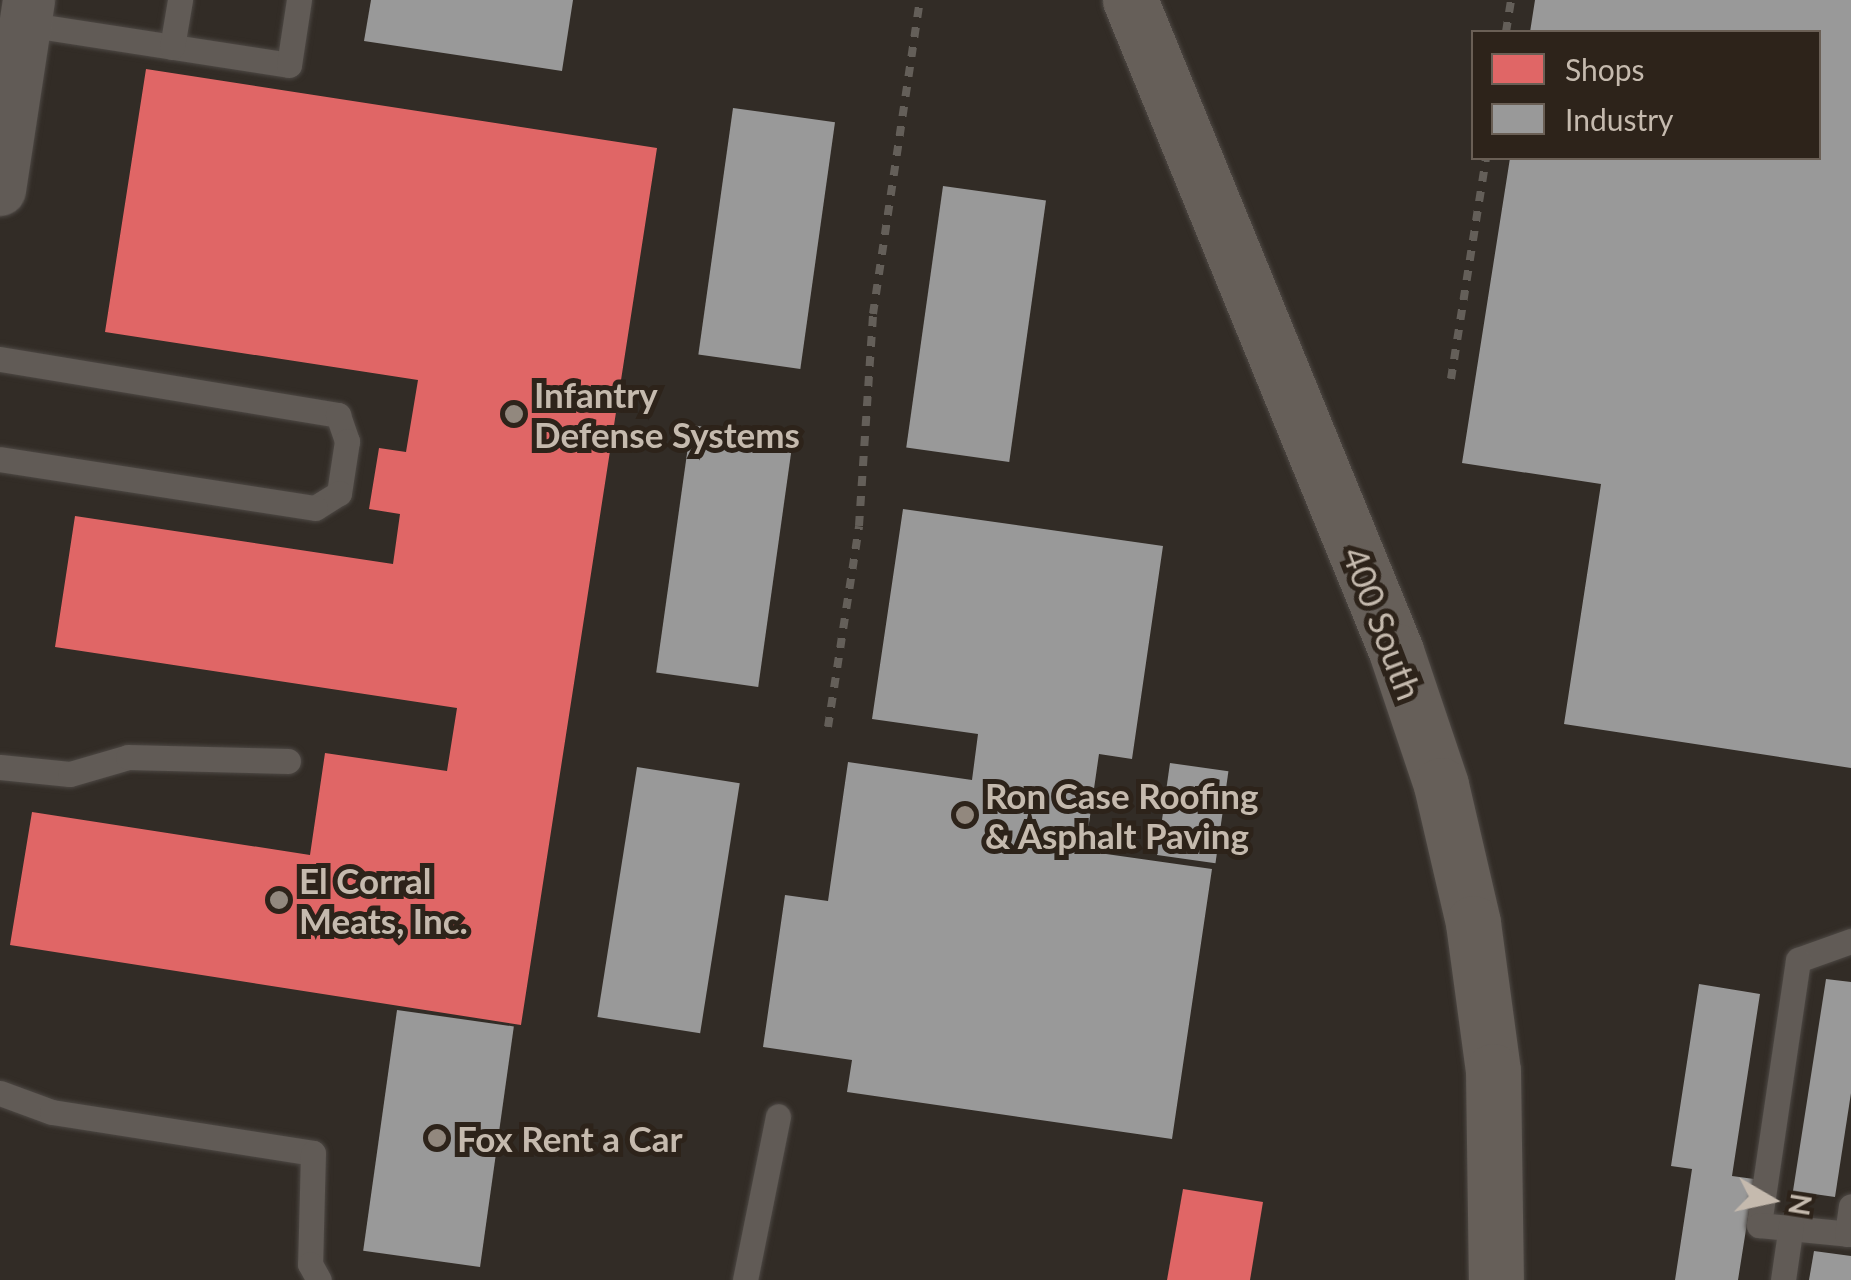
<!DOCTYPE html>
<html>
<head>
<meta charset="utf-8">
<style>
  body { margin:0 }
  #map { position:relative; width:1851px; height:1280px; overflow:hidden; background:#322c26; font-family:Lato,sans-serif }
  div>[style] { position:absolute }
  .shops>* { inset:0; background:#e06666 }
  .industry>* { inset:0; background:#999; transform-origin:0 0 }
  .roads { filter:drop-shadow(0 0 2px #4d4844) drop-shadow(0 0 2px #4d4844) }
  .lane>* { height:25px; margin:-12.5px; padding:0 12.5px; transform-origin:12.5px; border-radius:12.5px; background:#615b56 }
  .street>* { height:52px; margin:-26px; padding:0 26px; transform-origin:26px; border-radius:26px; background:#615b56 }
  .secondary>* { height:55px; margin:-27.5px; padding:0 27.5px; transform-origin:27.5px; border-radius:27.5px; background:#665f59 }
  .rail>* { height:8px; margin-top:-4px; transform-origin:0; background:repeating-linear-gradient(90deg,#645f59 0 10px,transparent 0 20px) }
  .dots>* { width:28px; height:28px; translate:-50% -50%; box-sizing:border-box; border:5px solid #2d231a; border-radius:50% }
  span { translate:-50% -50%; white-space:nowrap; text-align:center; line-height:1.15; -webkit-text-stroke:10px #2d231a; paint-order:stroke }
  .poi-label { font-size:35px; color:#c5baae; font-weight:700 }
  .left { translate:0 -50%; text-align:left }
  .street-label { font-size:35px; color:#c5baae }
  .legend { position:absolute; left:1471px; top:30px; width:350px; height:130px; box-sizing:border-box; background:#2d231a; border:2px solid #6a5f55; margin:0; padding:12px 18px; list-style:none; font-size:30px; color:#c5baae }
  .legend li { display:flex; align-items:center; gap:20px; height:50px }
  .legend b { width:50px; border:2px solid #6a5f55 }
  .north { position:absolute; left:1721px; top:1150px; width:100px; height:100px; -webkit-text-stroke:8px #2d231a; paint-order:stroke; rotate:99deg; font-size:28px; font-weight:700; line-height:40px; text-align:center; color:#c5baae }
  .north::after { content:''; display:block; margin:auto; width:35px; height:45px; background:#c5baae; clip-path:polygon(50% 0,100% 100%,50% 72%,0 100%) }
</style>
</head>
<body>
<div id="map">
  <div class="shops">
    <i style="clip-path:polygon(146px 69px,657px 148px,521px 1025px,10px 945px,32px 812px,310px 855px,325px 753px,447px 771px,457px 708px,55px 647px,75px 516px,393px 564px,400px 514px,369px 509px,379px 448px,406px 452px,418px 380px,105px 332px)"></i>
    <i style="clip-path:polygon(1183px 1189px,1263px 1202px,1250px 1280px,1167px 1280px)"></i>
  </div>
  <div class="industry">
    <i style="clip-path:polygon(371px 0,573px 0,562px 71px,364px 41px)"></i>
    <i style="clip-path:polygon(1535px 0,1851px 0,1851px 768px,1564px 724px,1601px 484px,1462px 463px,1510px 158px,1818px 158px,1818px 32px,1530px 32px)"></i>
    <i style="left:733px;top:108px;width:103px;height:249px;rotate:8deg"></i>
    <i style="left:943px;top:186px;width:104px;height:264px;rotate:8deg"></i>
    <i style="left:691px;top:425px;width:103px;height:250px;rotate:8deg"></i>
    <i style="clip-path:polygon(903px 509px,1163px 546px,1132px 759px,1099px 754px,1085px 851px,1212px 869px,1172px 1139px,847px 1092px,852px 1060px,763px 1047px,785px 895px,828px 901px,848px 762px,972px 780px,978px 734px,872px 719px)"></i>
    <i style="left:1170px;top:763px;width:59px;height:93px;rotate:8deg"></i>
    <i style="left:637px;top:767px;width:104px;height:253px;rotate:9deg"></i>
    <i style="clip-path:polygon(1826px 979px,1851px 982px,1851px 1093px,1835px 1197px,1793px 1191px)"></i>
    <i style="clip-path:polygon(1699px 984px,1760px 994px,1732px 1176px,1754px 1179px,1738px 1280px,1675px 1280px,1692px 1169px,1671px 1166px)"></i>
    <i style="left:397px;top:1010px;width:118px;height:243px;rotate:8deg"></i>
    <i style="clip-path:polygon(1814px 1251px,1851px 1256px,1851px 1280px,1809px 1280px)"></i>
  </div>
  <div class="roads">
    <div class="lane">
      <i style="left:25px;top:24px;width:267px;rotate:8.8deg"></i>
      <i style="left:289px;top:65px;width:66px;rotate:-81.3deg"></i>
      <i style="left:172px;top:47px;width:48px;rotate:-80.3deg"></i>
      <i style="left:0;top:359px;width:343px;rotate:9.4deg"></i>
      <i style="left:338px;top:415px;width:28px;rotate:71deg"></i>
      <i style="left:347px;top:441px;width:53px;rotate:98.7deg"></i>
      <i style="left:339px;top:493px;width:28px;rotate:148deg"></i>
      <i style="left:315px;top:508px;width:319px;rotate:-171.2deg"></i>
      <i style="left:0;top:767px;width:70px;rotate:5.7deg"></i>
      <i style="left:70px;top:774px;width:60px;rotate:-16.3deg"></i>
      <i style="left:128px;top:757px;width:160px;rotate:1.4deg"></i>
      <i style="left:1851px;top:941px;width:56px;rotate:160.3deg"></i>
      <i style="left:1798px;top:960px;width:268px;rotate:98.4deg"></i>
      <i style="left:1759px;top:1225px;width:92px;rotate:5.6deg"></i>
      <i style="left:0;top:1093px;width:55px;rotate:20.1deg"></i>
      <i style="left:52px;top:1112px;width:264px;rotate:8.9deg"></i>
      <i style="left:313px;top:1153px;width:111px;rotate:91.5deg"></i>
      <i style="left:310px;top:1264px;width:18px;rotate:61deg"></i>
      <i style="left:1847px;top:1234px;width:28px;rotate:-82deg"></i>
      <i style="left:745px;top:1280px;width:167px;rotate:-78.6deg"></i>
      <i style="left:1783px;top:1280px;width:56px;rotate:-81.7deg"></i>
    </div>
    <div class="street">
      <i style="left:0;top:190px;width:192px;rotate:-81.3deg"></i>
    </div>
    <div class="secondary">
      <i style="left:1130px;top:0;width:703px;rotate:67.77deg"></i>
      <i style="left:1396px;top:651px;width:141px;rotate:71.4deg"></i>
      <i style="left:1441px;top:785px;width:142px;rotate:76.9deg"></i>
      <i style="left:1473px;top:923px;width:149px;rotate:82.3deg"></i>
      <i style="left:1493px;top:1071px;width:209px;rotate:89.2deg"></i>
    </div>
  </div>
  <div class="rail">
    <i style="left:1506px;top:32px;width:32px;rotate:-81deg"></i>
    <i style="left:1451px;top:379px;width:224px;rotate:-81deg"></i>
    <i style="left:828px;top:727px;width:203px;rotate:-81.2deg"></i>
    <i style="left:859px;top:526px;width:212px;rotate:-86.2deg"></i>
    <i style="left:873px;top:314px;width:317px;rotate:-81.5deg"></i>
  </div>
  <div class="dots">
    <i style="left:514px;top:414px;background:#92887e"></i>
    <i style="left:965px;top:815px;background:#92887e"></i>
    <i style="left:279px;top:900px;background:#92887e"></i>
    <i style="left:437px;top:1138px;background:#92887e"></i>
  </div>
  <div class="poi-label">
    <span class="left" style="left:534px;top:414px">Infantry<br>Defense Systems</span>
    <span class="left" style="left:985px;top:815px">Ron Case Roofing<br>&amp; Asphalt Paving</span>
    <span class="left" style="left:299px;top:900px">El Corral<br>Meats, Inc.</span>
    <span class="left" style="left:457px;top:1138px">Fox Rent a Car</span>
  </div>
  <div class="street-label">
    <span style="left:1383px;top:623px;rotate:69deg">400 South</span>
  </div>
  <ul class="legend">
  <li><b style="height:28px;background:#e06666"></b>Shops</li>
  <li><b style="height:28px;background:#999"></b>Industry</li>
  </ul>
  <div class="north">N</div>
</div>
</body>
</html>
